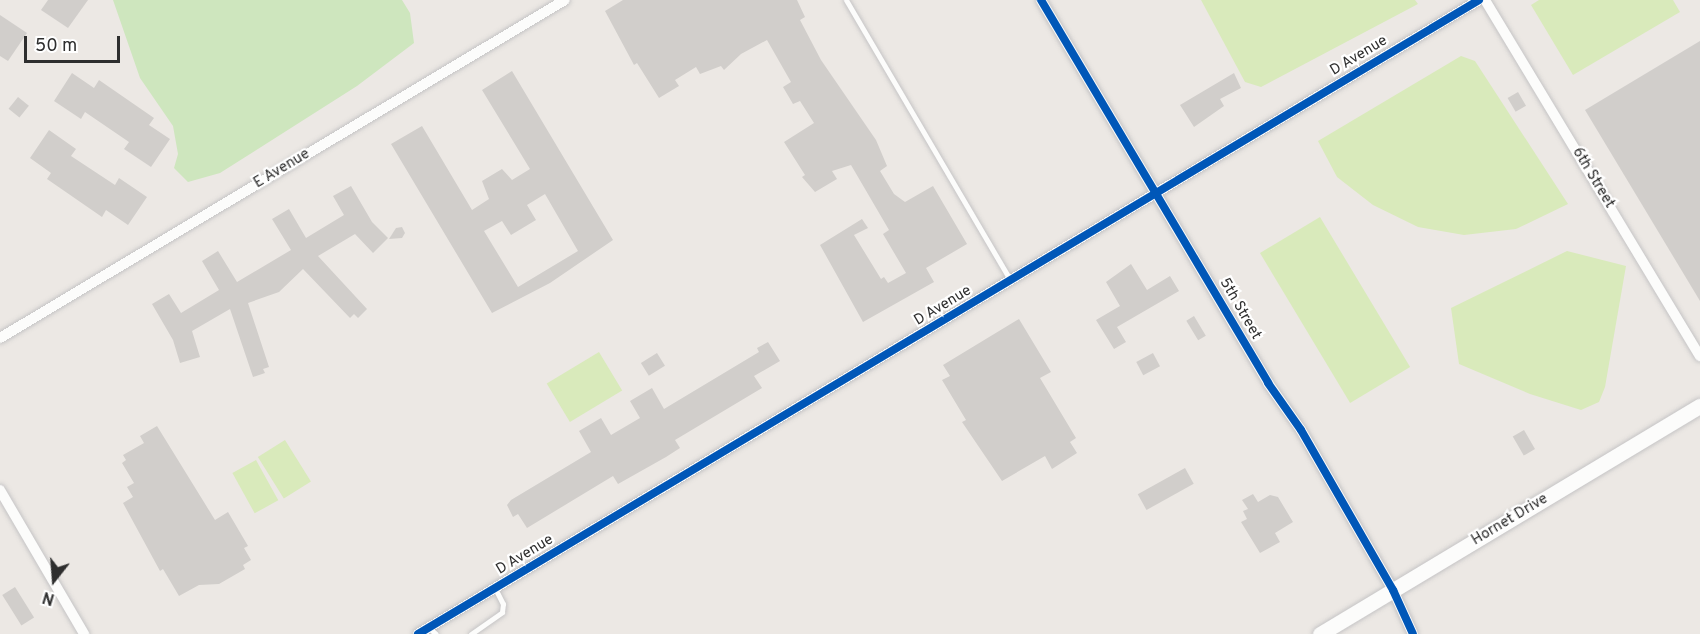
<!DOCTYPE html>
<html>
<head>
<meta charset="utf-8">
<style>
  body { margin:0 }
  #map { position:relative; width:1700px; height:634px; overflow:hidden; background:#ece8e4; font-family:Overpass,sans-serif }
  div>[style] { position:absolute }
  .green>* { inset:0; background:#cee6be }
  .pitch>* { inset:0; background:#d9eabb; transform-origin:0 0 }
  .building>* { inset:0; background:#d1cecb; transform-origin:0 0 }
  .roads { filter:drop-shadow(0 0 2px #c5c4c5) drop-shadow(0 0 2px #c5c4c5) }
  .lane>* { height:5px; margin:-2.5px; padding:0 2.5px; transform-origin:2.5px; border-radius:2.5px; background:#fcfcfb }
  .street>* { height:10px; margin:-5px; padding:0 5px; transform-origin:5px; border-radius:5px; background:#fcfcfb }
  .secondary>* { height:15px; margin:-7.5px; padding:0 7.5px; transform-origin:7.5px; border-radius:7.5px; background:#fcfcfb }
  .cycleway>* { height:8px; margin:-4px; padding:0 4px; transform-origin:4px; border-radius:4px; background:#0057b8 }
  span { translate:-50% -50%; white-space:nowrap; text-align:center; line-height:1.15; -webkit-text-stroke:4.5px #fff; paint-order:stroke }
  .street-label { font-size:15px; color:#2e2e2e }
  .north { position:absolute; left:24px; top:550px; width:60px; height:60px; -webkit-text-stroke:4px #fff; paint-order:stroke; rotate:197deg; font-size:16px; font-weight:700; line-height:24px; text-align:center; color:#2e2e2e }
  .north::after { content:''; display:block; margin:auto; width:21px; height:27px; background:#2e2e2e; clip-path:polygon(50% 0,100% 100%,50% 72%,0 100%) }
  .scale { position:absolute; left:24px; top:36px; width:96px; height:27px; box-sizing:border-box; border:3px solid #2e2e2e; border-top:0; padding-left:8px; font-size:18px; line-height:21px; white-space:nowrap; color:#2e2e2e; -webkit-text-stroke:4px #fff; paint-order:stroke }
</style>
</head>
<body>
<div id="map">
  <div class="green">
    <i style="clip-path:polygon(113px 0,402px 0,410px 13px,414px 43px,357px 86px,220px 173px,188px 182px,174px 168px,178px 154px,173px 126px,140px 78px)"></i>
  </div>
  <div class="pitch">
    <i style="clip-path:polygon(1201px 0,1415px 0,1418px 4px,1261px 87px,1245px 82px)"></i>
    <i style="clip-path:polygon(1539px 0,1673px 0,1680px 12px,1573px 75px,1531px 5px)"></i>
    <i style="clip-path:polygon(1461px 56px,1475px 61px,1568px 204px,1516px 229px,1464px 235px,1418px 227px,1373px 205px,1337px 177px,1318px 141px)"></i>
    <i style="left:1320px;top:217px;width:175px;height:70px;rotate:59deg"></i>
    <i style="clip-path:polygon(1567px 251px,1626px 266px,1605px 387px,1599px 402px,1581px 410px,1530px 394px,1459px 364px,1451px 308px)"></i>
    <i style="left:599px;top:352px;width:45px;height:61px;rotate:59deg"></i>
    <i style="left:285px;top:440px;width:49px;height:32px;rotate:58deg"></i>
    <i style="left:256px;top:460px;width:46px;height:27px;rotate:61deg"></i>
  </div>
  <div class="building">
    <i style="clip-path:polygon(48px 0,88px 0,68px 28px,41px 10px)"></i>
    <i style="clip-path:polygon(623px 0,797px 0,805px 17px,800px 20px,821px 60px,876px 140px,887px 166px,880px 171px,894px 194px,905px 202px,933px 186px,967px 244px,926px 268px,934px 282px,863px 322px,820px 245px,862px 219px,868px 228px,854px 235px,881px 279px,884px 277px,888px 283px,906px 273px,883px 234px,889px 230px,851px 165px,832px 171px,837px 179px,815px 192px,802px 177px,805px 175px,784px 142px,814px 123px,800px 101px,793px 104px,783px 87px,791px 82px,767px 40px,741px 54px,724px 70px,721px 66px,700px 74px,696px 67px,675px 80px,679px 86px,659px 98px,637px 63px,634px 65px,605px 11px)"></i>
    <i style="clip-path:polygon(0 15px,27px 33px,8px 61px,0 56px)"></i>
    <i style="clip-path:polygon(1700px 41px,1700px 301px,1585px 110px)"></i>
    <i style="clip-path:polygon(evenodd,512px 71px,613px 240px,550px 283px,492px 313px,391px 144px,422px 126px,472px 210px,489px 199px,482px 181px,502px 169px,512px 180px,530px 169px,482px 90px,512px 71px,545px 194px,578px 251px,518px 287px,484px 231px,502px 221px,511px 235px,536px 220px,527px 205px,545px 194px)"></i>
    <i style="clip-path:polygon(72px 73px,94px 88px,99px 80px,154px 118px,149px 125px,170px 139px,151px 167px,124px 149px,129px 142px,85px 112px,81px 119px,54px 101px)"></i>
    <i style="clip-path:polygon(1234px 73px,1241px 88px,1220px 99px,1224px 106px,1194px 127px,1180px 105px)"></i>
    <i style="left:1518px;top:92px;width:16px;height:12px;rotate:60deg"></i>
    <i style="left:18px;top:97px;width:14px;height:15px;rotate:39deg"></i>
    <i style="clip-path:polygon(49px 130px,76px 149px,71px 156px,115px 185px,119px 178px,147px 197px,128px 225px,106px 210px,102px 217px,47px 179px,51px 173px,30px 158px)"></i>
    <i style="clip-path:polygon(351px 186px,372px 222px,388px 238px,373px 253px,355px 234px,318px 256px,367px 309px,358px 318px,354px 314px,350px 318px,303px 269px,279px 292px,248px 303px,269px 367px,263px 369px,265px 373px,253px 377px,230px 309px,192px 331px,200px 357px,180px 363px,173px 340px,152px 304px,169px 294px,181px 313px,219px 290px,202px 261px,218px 251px,237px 282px,291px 250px,272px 219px,289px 209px,306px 238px,344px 215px,333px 196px)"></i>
    <i style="clip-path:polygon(402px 227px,405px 233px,402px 238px,389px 239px,396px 228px)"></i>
    <i style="clip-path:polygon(1131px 264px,1147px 290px,1170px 276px,1179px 291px,1117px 327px,1126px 342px,1114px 349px,1096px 320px,1120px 306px,1106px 282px)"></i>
    <i style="left:1194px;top:316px;width:23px;height:9px;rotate:59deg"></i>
    <i style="clip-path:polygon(1019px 319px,1051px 372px,1040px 378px,1076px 438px,1070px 442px,1077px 453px,1052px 469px,1045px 456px,1002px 481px,962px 422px,966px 420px,942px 380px,950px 376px,943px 365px)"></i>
    <i style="clip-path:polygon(768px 342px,780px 361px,754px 376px,762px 388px,675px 440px,680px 448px,666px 457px,618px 484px,613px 476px,527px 528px,518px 514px,513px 517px,507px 505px,511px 500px,591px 452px,579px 431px,601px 418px,611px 435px,640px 418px,630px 401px,652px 388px,664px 409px,759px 352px,757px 348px)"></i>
    <i style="left:657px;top:353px;width:15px;height:19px;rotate:58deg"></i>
    <i style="left:1153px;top:353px;width:15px;height:19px;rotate:62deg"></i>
    <i style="clip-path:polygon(157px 426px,215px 520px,228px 512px,248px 546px,244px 548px,251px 560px,243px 565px,245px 569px,219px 584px,199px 585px,179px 596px,163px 569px,160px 571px,123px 503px,133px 497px,127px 487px,134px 483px,122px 463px,126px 460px,123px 455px,144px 443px,140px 436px)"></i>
    <i style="left:1524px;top:430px;width:22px;height:13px;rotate:60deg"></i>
    <i style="left:1185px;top:468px;width:18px;height:54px;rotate:61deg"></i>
    <i style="clip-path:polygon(1253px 494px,1258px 502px,1270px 495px,1278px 497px,1293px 522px,1275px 533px,1280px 542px,1260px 553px,1241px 522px,1247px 519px,1243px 511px,1248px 509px,1242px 500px)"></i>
    <i style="left:15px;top:587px;width:36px;height:15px;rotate:58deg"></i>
  </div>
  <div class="roads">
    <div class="lane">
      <i style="left:846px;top:0;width:324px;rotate:59.6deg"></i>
      <i style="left:429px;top:628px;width:9px;rotate:41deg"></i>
      <i style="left:471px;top:634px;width:38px;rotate:-35deg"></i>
      <i style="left:502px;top:612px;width:8px;rotate:-83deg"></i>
      <i style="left:503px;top:604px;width:18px;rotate:-117deg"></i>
    </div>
    <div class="street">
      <i style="left:1041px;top:0;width:445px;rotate:59.3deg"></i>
      <i style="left:1268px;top:383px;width:57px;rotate:54.9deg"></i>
      <i style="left:1301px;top:430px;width:185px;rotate:60.1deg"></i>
      <i style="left:1393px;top:590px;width:48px;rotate:65.6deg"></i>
      <i style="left:1485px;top:0;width:416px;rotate:58.9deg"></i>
      <i style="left:0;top:338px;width:658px;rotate:-30.89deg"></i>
      <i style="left:0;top:490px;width:167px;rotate:59.7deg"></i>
      <i style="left:418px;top:634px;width:1236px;rotate:-30.86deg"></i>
    </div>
    <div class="secondary">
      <i style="left:1320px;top:634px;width:443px;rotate:-31deg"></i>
    </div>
  </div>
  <div class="cycleway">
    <i style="left:1041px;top:0;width:445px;rotate:59.3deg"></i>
    <i style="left:1268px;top:383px;width:57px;rotate:54.9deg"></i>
    <i style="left:1301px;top:430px;width:185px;rotate:60.1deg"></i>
    <i style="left:1393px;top:590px;width:48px;rotate:65.6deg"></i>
    <i style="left:418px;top:634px;width:1236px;rotate:-30.86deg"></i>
  </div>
  <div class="street-label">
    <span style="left:1359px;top:56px;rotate:-31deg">D Avenue</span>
    <span style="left:282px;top:169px;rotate:-31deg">E Avenue</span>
    <span style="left:1593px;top:178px;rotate:59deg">6th Street</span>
    <span style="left:943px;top:306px;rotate:-31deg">D Avenue</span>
    <span style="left:1240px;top:309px;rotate:60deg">5th Street</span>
    <span style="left:1510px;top:520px;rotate:-31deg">Hornet Drive</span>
    <span style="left:525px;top:555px;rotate:-31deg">D Avenue</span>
  </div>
  <div class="north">N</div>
  <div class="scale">50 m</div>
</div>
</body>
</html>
